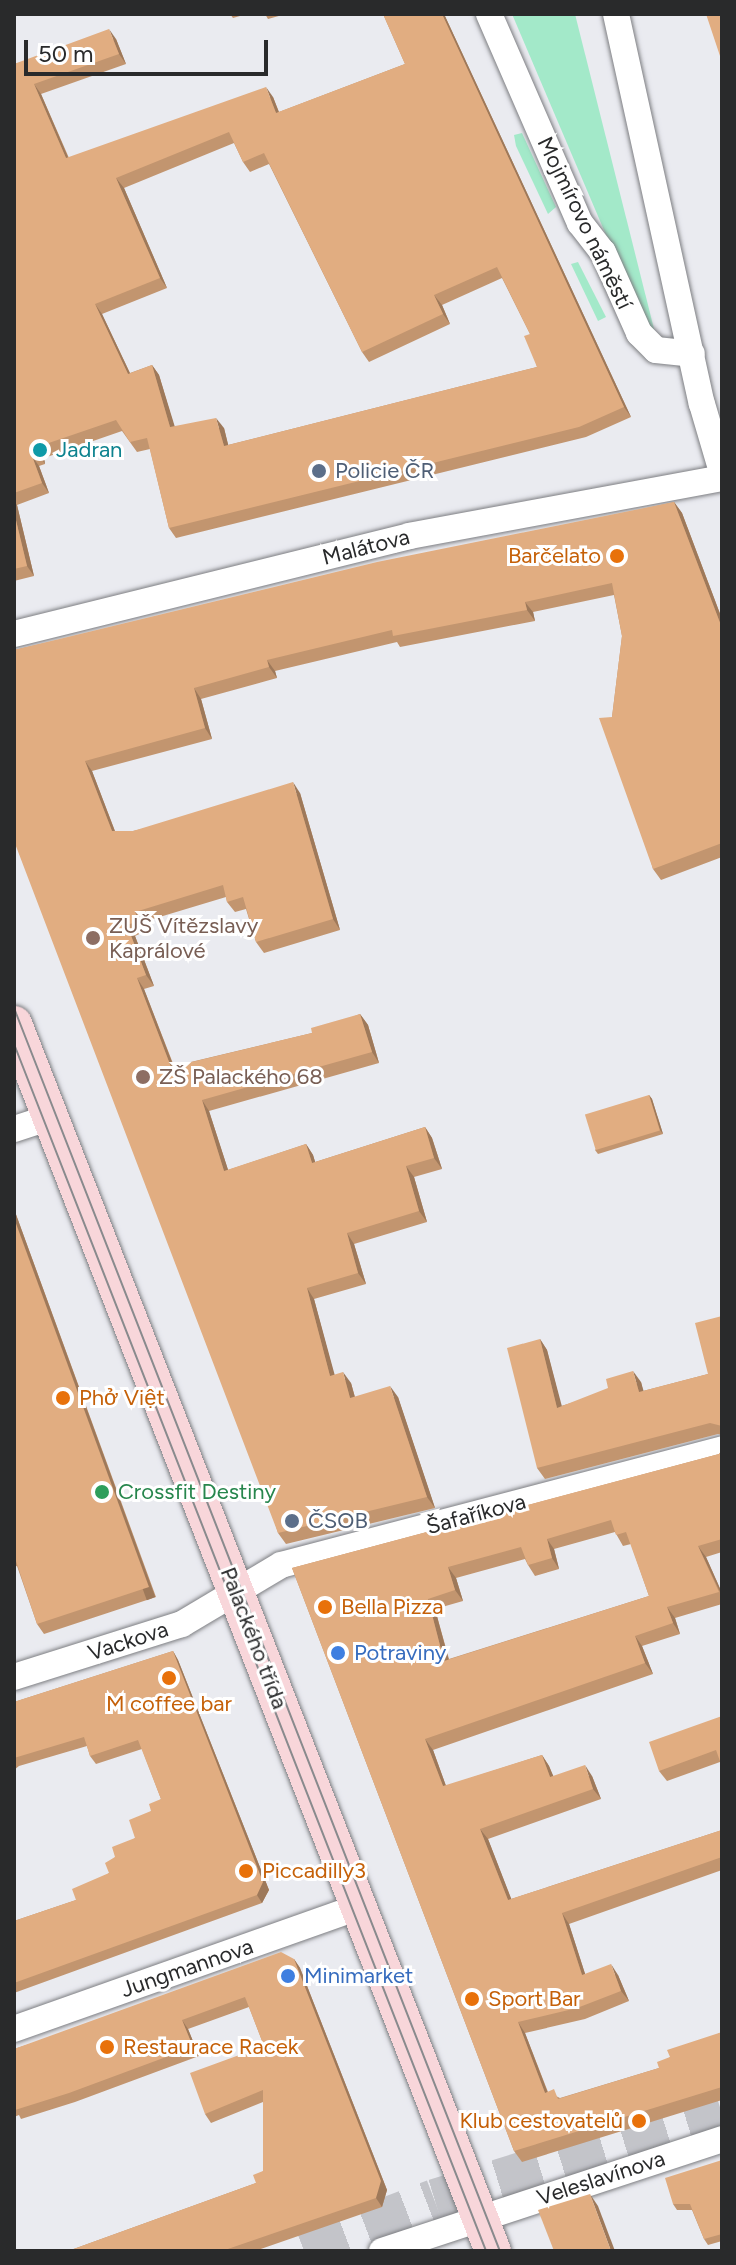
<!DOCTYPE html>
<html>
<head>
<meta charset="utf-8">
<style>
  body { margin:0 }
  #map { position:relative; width:736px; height:2265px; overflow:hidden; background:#eaebf0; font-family:Figtree,sans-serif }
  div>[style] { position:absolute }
  .green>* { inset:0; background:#a3e9c9 }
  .highway-tunnel>* { height:44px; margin-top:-22px; transform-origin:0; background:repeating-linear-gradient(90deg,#c3c4c9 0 44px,transparent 0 66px) }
  .roads { filter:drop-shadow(0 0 2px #7d7e82) drop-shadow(0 0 2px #7d7e82) }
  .street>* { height:26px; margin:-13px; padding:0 13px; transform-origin:13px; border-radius:13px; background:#fff }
  .secondary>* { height:36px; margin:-18px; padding:0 18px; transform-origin:18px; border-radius:18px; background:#f8d6da }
  .tram>* { height:2px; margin:-1px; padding:0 1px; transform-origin:1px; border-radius:1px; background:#898a8d }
  .wall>* { inset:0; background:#c2956f }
  .shaded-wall>* { inset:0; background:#9e795a; transform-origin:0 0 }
  .building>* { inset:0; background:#e1ad81; transform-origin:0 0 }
  .dots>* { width:22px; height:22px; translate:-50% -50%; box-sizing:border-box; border:4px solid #fff; border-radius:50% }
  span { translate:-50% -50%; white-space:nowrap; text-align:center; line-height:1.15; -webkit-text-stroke:6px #fff; paint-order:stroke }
  .street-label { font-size:22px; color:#292a2b }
  .culture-label { font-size:22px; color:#0d838f }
  .left { translate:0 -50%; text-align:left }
  .service-label { font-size:22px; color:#4e5e75 }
  .food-label { font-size:22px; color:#c56008 }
  .right { translate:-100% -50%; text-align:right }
  .education-label { font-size:22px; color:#785e54 }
  .leisure-label { font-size:22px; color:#27864d }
  .shop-label { font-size:22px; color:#366cbe }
  .frame { position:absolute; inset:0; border:16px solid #292a2b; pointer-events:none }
  .scale { position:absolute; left:24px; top:40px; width:244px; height:36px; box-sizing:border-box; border:4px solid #292a2b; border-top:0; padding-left:10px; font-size:24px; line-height:28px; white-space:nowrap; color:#292a2b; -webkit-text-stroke:6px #fff; paint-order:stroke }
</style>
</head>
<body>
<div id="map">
  <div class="green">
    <i style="clip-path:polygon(512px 14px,575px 14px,655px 333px,646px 327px,632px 296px)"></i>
    <i style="clip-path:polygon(522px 133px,556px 207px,548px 214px,516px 146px,514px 135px)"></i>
    <i style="clip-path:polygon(578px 262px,606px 317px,598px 321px,571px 264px)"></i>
  </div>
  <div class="highway-tunnel">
    <i style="left:304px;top:2251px;width:140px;rotate:-20.9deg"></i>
    <i style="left:435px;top:2201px;width:300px;rotate:-17.2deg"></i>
  </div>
  <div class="roads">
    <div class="street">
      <i style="left:489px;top:14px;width:228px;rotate:66.5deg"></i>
      <i style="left:580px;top:223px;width:37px;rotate:52deg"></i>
      <i style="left:603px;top:252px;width:89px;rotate:66deg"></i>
      <i style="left:639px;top:333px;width:24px;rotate:45deg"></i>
      <i style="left:656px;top:350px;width:36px;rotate:6deg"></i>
      <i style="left:616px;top:14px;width:399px;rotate:77.6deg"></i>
      <i style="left:702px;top:404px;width:71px;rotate:73.6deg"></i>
      <i style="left:14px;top:634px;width:407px;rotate:-13.9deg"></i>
      <i style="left:409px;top:536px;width:318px;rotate:-10.5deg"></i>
      <i style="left:14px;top:1129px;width:38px;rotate:-18deg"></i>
      <i style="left:14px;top:1677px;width:176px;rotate:-17.5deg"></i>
      <i style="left:182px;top:1624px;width:115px;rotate:-30.8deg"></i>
      <i style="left:281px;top:1565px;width:456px;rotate:-14.7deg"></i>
      <i style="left:14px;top:2029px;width:366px;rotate:-19.5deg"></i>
      <i style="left:382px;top:2251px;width:358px;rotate:-18.2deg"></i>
    </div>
    <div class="secondary">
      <i style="left:14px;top:1024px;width:1317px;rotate:68.68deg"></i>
    </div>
  </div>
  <div class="tram">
    <i style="left:14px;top:1008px;width:1335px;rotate:68.65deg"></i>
    <i style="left:14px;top:1044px;width:1296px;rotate:68.64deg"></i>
  </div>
  <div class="wall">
    <i style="clip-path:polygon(230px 14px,247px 14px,233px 18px)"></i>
    <i style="clip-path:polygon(265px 14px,286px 14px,268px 19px)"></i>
    <i style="clip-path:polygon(evenodd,383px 14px,444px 14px,631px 417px,586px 437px,176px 538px,169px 528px,150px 449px,137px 452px,122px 431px,44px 458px,45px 464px,39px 466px,49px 493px,17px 505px,34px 576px,14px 581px,14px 64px,116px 39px,126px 64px,41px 94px,69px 158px,273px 97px,279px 112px,405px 64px,383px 14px,234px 143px,243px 162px,250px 172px,269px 164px,362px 352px,369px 362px,450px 324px,442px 305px,502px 278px,530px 334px,537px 367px,228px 445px,224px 428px,174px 426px,159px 375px,152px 365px,130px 373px,102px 314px,167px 288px,124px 188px,234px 143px)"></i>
    <i style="clip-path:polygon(674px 502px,682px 513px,722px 619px,722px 857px,661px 880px,653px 869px,612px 717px,622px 636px,614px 595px,533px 612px,535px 621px,400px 647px,397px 642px,275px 671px,277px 678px,201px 699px,212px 739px,92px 771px,115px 831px,133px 831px,300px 793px,340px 930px,264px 953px,256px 942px,246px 909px,235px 912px,227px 902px,226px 897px,143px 922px,146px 931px,135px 936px,154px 986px,144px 989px,174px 1066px,312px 1033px,360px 1014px,368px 1025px,379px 1063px,209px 1111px,228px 1170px,306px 1144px,313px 1155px,315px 1162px,425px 1127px,432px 1138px,442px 1169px,414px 1177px,427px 1222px,354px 1244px,366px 1284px,314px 1299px,334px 1375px,351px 1383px,355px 1397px,398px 1397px,435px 1508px,286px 1544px,278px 1533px,14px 650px)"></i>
    <i style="clip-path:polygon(649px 1095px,652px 1099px,663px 1134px,598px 1154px,595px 1150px)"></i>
    <i style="clip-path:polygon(14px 1209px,156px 1597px,44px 1634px,37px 1624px,17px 1566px,14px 1567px)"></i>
    <i style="clip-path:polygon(722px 1316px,722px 1435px,718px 1434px,545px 1479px,537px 1468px,540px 1339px,547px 1350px,561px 1406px,641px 1382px,643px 1391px,708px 1374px)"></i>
    <i style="clip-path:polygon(evenodd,722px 1450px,722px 1552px,706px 1557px,722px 1593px,722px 1604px,675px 1618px,680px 1634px,642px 1646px,653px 1674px,433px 1750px,446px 1786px,542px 1755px,549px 1766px,553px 1776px,592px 1776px,601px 1799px,488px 1839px,511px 1899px,722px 1830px,722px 1870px,569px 1924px,585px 1974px,618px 1975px,629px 2001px,585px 2019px,525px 2033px,548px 2092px,560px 2098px,659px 2068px,670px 2057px,722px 2032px,722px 2100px,522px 2162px,514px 2151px,292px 1568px,719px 1454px,722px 1450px,615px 1532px,623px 1546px,631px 1544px,649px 1596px,449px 1659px,435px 1609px,463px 1601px,456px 1578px,525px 1559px,528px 1565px,535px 1576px,559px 1569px,554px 1549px,615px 1532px)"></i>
    <i style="clip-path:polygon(173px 1651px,178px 1660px,269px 1890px,262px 1903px,14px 1993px,14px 1921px,76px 1900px,109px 1873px,115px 1857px,135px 1838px,151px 1811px,161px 1799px,142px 1749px,96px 1764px,90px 1756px,87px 1746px,19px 1766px,14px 1770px,14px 1702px)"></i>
    <i style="clip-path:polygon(722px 1716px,720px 1762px,667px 1781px,659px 1771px)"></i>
    <i style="clip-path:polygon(294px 1959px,300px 1968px,387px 2190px,382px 2207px,255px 2251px,68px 2251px,256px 2183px,263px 2171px,263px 2102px,211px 2123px,205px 2114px,264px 2046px,249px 2007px,188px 2029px,199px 2056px,75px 2102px,21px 2119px,19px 2115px,14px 2117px,14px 2049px)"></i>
    <i style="clip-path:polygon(722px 2160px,722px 2241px,708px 2245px,704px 2239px,692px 2210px,677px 2210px,673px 2204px)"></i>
  </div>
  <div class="shaded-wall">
    <i style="clip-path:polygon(442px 14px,444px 14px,631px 417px,624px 407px)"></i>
    <i style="clip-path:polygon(109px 29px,116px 39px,126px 64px,119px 54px)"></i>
    <i style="clip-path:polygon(34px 84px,41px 94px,73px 169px,66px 158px)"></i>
    <i style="clip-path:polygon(266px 87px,273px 97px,283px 123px,276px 113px)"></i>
    <i style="clip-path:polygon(116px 178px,124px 188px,167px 288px,160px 278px)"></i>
    <i style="clip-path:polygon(434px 295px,442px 305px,450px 324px,443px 314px)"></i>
    <i style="clip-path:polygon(95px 304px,102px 314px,135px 384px,128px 374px)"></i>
    <i style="clip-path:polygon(152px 365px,159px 375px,178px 437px,170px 427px)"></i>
    <i style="clip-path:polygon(216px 418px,224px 428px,231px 456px,224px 446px)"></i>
    <i style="clip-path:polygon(37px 447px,44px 458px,45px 464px,38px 453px)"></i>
    <i style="clip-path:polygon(32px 456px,39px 466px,49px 493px,42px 483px)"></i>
    <i style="clip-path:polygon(14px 501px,17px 505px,34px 576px,27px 566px,14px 512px)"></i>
    <i style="clip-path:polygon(674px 502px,682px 513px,722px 619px,722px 628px)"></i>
    <i style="clip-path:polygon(525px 602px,533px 612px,535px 621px,527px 610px)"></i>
    <i style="clip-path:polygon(267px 660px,275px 671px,277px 678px,269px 667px)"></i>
    <i style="clip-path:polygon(194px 688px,201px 699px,212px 739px,205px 728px)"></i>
    <i style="clip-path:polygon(85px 761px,92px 771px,119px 842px,112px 831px)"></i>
    <i style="clip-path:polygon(293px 782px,300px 793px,340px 930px,333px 919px)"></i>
    <i style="clip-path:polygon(135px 912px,143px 922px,146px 931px,139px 921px)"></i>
    <i style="clip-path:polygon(127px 925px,135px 936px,154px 986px,146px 975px)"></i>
    <i style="clip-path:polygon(137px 978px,144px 989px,178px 1078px,171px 1067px)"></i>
    <i style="clip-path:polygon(360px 1014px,368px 1025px,379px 1063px,372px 1052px)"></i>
    <i style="clip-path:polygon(649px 1095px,652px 1099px,663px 1134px,660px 1130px)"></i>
    <i style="clip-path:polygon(202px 1100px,209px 1111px,232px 1182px,224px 1171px)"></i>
    <i style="clip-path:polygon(425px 1127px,432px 1138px,442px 1169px,434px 1158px)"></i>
    <i style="clip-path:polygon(306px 1144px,313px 1155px,319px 1174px,312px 1163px)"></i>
    <i style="clip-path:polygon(406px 1166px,414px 1177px,427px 1222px,419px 1211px)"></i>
    <i style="left:14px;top:1209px;width:413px;height:9px;rotate:70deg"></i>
    <i style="clip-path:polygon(347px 1233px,354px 1244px,366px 1284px,358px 1273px)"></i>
    <i style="clip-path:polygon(307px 1288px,314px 1299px,338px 1387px,330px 1376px)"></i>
    <i style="clip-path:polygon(540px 1339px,547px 1350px,565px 1418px,557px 1408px)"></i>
    <i style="clip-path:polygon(633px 1371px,641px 1382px,647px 1403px,639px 1392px)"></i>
    <i style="clip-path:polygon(343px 1372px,351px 1383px,358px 1409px,350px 1398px)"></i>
    <i style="clip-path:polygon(390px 1386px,398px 1397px,435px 1508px,427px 1497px)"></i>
    <i style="clip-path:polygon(547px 1539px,554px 1549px,559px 1569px,552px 1558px)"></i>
    <i style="clip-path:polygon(698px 1546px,706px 1557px,722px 1593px,722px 1596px)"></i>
    <i style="clip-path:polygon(448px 1567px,456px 1578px,463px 1601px,455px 1590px)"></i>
    <i style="clip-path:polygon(428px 1599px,435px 1609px,452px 1672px,444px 1661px)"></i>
    <i style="clip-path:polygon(667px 1607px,675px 1618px,680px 1634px,673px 1623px)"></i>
    <i style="clip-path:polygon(635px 1636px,642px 1646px,653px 1674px,645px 1663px)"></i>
    <i style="clip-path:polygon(173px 1651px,178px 1660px,269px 1890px,262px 1903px,257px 1895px)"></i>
    <i style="clip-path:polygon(425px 1739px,433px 1750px,450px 1797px,443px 1786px)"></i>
    <i style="clip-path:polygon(542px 1755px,549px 1766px,558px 1787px,550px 1777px)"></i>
    <i style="clip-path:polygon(585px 1765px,592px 1776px,601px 1799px,593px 1789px)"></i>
    <i style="clip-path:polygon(480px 1829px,488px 1839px,516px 1911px,508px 1900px)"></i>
    <i style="clip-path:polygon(562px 1913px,569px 1924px,589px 1986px,582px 1975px)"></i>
    <i style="clip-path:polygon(294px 1959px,300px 1968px,387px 2190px,382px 2207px,376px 2198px)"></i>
    <i style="clip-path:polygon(611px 1964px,618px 1975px,629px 2001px,621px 1991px)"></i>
    <i style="clip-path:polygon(182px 2020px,188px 2029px,199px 2056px,193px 2047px)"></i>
    <i style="clip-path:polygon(518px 2022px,525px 2033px,552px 2104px,545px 2093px)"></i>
    <i style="clip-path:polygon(590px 2194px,598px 2206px,615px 2251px,611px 2251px)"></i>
  </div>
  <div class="building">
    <i style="clip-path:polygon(evenodd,383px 14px,442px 14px,624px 407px,579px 427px,169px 528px,147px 438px,130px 442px,116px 420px,37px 447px,38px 453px,32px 456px,42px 483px,14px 493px,14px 64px,109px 29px,119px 54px,34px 84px,66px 158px,266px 87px,276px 113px,405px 64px,383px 14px,229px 132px,243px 162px,264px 153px,362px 352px,443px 314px,434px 295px,497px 267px,530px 334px,524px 336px,537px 367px,224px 446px,216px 418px,170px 427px,152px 365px,128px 374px,95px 304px,160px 278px,116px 178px,229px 132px)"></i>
    <i style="clip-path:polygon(706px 14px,722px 14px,722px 62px)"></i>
    <i style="clip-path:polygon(674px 502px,722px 628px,722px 843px,653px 869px,599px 718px,612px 717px,622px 636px,612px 583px,525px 602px,527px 610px,393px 636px,392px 630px,267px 660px,269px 667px,194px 688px,205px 728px,85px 761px,112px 831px,133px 831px,293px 782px,333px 919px,256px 942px,243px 897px,227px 902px,223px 885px,135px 912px,139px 921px,127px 925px,146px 975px,137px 978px,171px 1067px,312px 1033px,311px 1028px,360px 1014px,372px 1052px,202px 1100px,224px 1171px,306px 1144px,312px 1163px,425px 1127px,434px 1158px,406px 1166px,419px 1211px,347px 1233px,358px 1273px,307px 1288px,330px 1376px,343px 1372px,350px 1398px,390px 1386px,427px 1497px,278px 1533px,14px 841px,14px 650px,377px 562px)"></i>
    <i style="clip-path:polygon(14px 512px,27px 566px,14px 569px)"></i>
    <i style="left:649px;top:1095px;width:37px;height:67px;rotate:73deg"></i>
    <i style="clip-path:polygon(14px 1218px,149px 1587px,37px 1624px,14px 1555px)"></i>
    <i style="clip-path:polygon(722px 1316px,722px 1426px,710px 1423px,537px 1468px,507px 1348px,540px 1339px,557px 1408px,608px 1388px,606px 1379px,633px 1371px,639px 1392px,708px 1374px,695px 1323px)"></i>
    <i style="clip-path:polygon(evenodd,722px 1450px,722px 1539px,698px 1546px,719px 1592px,667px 1607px,673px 1623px,635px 1636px,645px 1663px,425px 1739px,443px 1786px,542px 1755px,550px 1777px,585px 1765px,593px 1789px,480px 1829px,508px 1900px,722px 1830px,722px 1857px,562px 1913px,582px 1975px,611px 1964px,621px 1991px,577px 2008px,518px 2022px,545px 2093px,554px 2089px,558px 2099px,659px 2068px,657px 2062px,670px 2057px,667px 2050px,722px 2032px,722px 2087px,514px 2151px,292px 1568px,719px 1454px,722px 1450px,611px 1520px,616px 1535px,626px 1532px,649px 1596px,444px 1661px,428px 1599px,455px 1590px,448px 1567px,521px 1547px,528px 1565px,552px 1558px,547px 1539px,611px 1520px)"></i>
    <i style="clip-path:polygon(173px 1651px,263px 1882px,257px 1895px,14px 1983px,14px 1921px,76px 1900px,72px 1889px,109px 1873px,105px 1863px,115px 1857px,112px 1847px,135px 1838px,129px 1820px,151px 1811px,149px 1804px,161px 1799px,138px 1740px,90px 1756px,84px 1737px,14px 1758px,14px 1702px)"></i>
    <i style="clip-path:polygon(722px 1716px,722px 1767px,716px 1750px,659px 1771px,649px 1742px)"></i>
    <i style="clip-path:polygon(281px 1952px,294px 1959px,381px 2181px,376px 2198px,222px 2251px,68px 2251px,256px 2183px,253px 2175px,263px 2171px,263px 2090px,205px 2114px,190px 2073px,264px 2046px,245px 1997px,182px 2020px,193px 2047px,69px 2093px,15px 2110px,14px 2049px)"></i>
    <i style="clip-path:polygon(722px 2160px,722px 2234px,704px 2239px,690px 2204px,673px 2204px,665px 2178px)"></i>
    <i style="clip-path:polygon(590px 2194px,611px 2251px,554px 2251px,538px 2210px)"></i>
  </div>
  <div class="dots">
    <i style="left:40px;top:450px;background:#0f9aa8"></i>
    <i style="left:319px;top:471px;background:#5c6f8a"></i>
    <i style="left:617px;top:556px;background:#e8710a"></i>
    <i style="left:93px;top:938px;background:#8d6e63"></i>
    <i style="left:143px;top:1077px;background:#8d6e63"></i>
    <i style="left:63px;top:1398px;background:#e8710a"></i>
    <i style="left:102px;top:1492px;background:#2e9e5b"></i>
    <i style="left:292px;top:1521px;background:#5c6f8a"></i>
    <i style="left:325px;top:1607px;background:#e8710a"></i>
    <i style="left:338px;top:1653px;background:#3f7fe0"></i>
    <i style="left:169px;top:1678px;background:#e8710a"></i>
    <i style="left:246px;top:1871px;background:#e8710a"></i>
    <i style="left:288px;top:1976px;background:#3f7fe0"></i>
    <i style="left:472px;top:1999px;background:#e8710a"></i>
    <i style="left:107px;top:2047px;background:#e8710a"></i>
    <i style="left:639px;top:2121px;background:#e8710a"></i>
  </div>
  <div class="street-label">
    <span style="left:585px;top:223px;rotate:64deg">Mojmírovo náměstí</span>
    <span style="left:366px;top:547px;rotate:-14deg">Malátova</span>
    <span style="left:476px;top:1514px;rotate:-15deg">Šafaříkova</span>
    <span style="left:254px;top:1638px;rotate:69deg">Palackého třída</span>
    <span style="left:128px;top:1641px;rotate:-18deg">Vackova</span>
    <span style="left:187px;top:1968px;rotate:-19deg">Jungmannova</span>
    <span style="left:601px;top:2178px;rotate:-18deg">Veleslavínova</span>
  </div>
  <div class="culture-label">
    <span class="left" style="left:56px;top:450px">Jadran</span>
  </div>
  <div class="service-label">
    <span class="left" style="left:335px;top:471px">Policie ČR</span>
    <span class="left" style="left:308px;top:1521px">ČSOB</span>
  </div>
  <div class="food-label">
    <span class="right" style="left:601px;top:556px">Barčelato</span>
    <span class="left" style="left:79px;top:1398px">Phở Việt</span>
    <span class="left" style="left:341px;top:1607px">Bella Pizza</span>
    <span style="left:169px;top:1704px">M coffee bar</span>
    <span class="left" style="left:262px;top:1871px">Piccadilly3</span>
    <span class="left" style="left:488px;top:1999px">Sport Bar</span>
    <span class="left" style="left:123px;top:2047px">Restaurace Racek</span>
    <span class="right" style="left:623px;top:2121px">Klub cestovatelů</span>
  </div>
  <div class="education-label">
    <span class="left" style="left:109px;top:938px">ZUŠ Vítězslavy<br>Kaprálové</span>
    <span class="left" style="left:159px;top:1077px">ZŠ Palackého 68</span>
  </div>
  <div class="leisure-label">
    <span class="left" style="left:118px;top:1492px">Crossfit Destiny</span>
  </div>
  <div class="shop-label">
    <span class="left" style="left:354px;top:1653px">Potraviny</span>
    <span class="left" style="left:304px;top:1976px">Minimarket</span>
  </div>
  <div class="frame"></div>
  <div class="scale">50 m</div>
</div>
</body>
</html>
